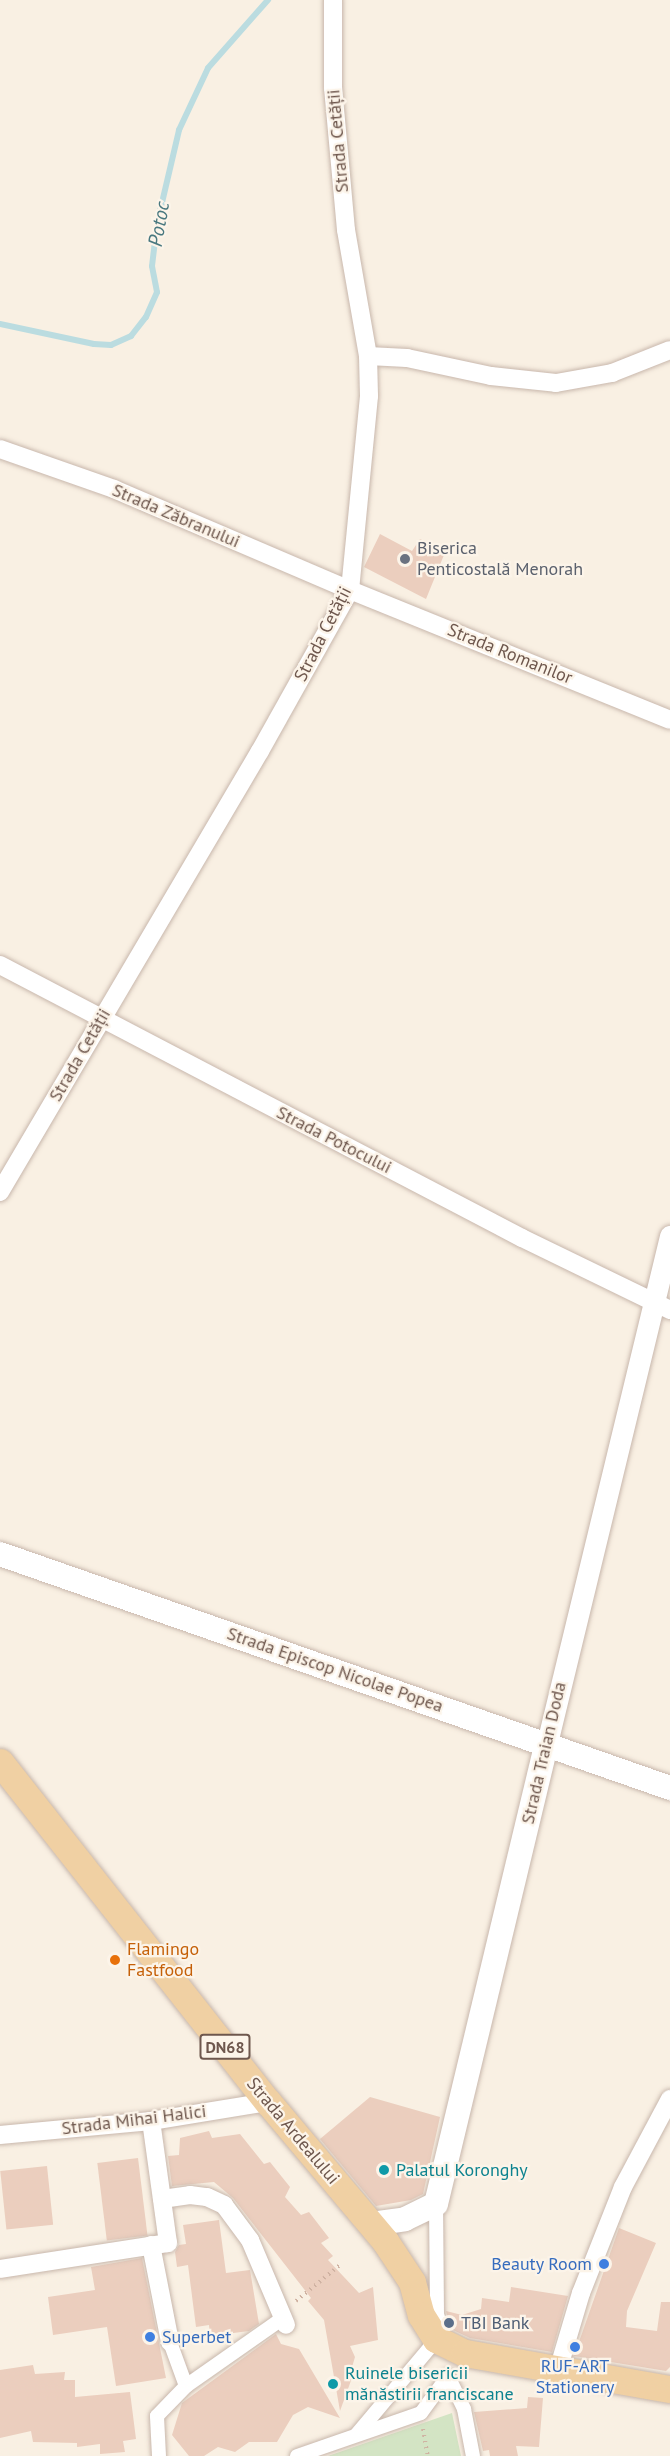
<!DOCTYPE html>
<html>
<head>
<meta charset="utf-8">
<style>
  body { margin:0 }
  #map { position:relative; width:670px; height:2456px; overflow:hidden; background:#f9f0e3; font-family:"PT Sans",sans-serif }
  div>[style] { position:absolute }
  .green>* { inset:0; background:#d3e4c4 }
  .stream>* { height:6px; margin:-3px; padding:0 3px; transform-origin:3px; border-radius:3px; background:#bbdce0 }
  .building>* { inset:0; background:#ebcebe; transform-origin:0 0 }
  .path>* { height:4px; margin-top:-2px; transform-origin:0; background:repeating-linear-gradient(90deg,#cfb2a2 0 1.5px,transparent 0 6px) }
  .roads { filter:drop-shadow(0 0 2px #c8b7ac) drop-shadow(0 0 2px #c8b7ac) }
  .pedestrian>* { height:14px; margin:-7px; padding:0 7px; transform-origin:7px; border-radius:7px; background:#fff }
  .minor>* { height:18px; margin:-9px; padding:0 9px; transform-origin:9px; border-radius:9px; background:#fff }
  .tertiary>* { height:21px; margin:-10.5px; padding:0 10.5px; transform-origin:10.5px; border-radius:10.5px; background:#fff }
  .secondary>* { height:24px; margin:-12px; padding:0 12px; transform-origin:12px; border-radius:12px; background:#fff }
  .primary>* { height:27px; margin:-13.5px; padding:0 13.5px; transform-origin:13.5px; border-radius:13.5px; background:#f0d0a3 }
  .dots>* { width:16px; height:16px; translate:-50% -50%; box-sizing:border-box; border:3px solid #fcf4e9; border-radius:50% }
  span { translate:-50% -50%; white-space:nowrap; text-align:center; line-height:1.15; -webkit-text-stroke:4.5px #fcf4e9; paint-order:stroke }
  .shield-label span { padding:2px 4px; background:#fcf4e9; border:2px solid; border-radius:4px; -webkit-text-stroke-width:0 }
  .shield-label { font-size:16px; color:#6e574d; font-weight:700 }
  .street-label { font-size:18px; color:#6e574d }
  .worship-label { font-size:18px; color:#5b616d }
  .left { translate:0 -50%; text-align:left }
  .food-label { font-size:18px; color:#c56008 }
  .culture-label { font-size:18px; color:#0d838f }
  .shop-label { font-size:18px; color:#366cbe }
  .right { translate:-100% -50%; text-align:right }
  .service-label { font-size:18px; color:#4e5e75 }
  .water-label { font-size:20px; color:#49787f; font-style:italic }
</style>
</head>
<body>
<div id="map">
  <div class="green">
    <i style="clip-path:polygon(452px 2413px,461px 2456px,328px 2456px)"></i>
  </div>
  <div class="stream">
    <i style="left:0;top:324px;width:96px;rotate:12deg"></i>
    <i style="left:94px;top:344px;width:17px;rotate:3deg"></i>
    <i style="left:111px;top:345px;width:22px;rotate:-24deg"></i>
    <i style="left:131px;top:336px;width:24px;rotate:-52deg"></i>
    <i style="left:146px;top:317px;width:27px;rotate:-66deg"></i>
    <i style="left:157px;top:292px;width:26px;rotate:-101deg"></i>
    <i style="left:152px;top:266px;width:42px;rotate:-83.2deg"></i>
    <i style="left:157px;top:224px;width:97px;rotate:-76.8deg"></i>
    <i style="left:179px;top:130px;width:68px;rotate:-64.9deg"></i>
    <i style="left:208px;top:68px;width:91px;rotate:-48.6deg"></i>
  </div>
  <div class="building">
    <i style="clip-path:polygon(380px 534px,412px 551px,420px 539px,446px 550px,426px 599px,364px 567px)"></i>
    <i style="clip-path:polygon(370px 2097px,440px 2117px,423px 2194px,411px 2200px,376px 2206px,320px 2139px)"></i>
    <i style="clip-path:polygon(209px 2131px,212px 2138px,240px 2134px,264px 2164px,270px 2162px,290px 2187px,285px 2197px,301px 2215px,309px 2212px,329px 2238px,321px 2243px,333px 2256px,328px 2260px,359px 2293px,373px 2287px,378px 2340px,350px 2346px,355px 2357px,350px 2374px,353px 2375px,340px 2411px,324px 2320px,308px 2301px,311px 2298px,233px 2198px,214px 2182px,172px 2186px,168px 2156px,179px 2155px,180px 2138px)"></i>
    <i style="left:138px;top:2158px;width:78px;height:41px;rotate:83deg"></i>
    <i style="left:47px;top:2166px;width:59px;height:47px;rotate:84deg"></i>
    <i style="clip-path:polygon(219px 2220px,226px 2273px,250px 2270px,259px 2324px,249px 2331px,210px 2336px,209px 2325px,196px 2327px,188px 2265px,177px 2267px,175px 2252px,179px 2245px,186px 2244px,183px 2225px)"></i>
    <i style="clip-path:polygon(619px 2228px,656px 2243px,627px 2311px,626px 2327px,657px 2331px,661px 2302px,670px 2302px,670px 2367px,666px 2371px,574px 2356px)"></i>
    <i style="clip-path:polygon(142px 2258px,166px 2378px,116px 2386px,107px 2327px,53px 2335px,48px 2297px,95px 2290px,91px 2267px)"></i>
    <i style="clip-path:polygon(511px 2287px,568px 2296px,552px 2352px,470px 2338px,451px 2329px,446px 2311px,462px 2315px,481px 2309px,482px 2298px,509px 2302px)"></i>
    <i style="clip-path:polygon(276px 2334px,281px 2344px,299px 2349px,340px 2418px,308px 2407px,293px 2415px,277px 2442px,249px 2442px,235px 2452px,218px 2447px,204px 2456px,189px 2456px,172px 2435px,182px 2403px)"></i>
    <i style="clip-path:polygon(33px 2365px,35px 2374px,65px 2372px,64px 2380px,75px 2380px,75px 2397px,130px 2392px,136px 2439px,123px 2441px,125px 2452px,100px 2454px,100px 2444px,77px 2447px,77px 2443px,33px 2442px,31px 2431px,0 2438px,0 2370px)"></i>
    <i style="clip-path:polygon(528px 2397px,543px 2398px,539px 2447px,516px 2446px,518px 2456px,490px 2456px,489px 2450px,483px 2451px,474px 2412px,527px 2408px)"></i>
  </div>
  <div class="path">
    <i style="left:296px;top:2301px;width:58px;rotate:-39.4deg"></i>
    <i style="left:423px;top:2429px;width:27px;rotate:80deg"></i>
  </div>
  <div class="roads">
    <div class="pedestrian">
      <i style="left:186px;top:2386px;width:118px;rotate:-35deg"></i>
      <i style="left:357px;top:2434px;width:133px;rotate:-49.9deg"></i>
      <i style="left:443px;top:2332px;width:18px;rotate:-109deg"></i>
      <i style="left:437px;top:2315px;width:111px;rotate:-90.5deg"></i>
      <i style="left:159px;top:2456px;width:40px;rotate:-92.9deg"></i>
      <i style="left:157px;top:2416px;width:42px;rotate:-46deg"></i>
      <i style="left:186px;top:2386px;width:47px;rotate:-110deg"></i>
      <i style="left:297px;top:2456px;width:131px;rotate:-19.1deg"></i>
      <i style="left:421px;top:2413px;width:46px;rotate:-53.9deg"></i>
      <i style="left:448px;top:2376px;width:37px;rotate:64deg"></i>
      <i style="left:464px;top:2409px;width:48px;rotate:79.2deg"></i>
    </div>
    <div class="minor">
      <i style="left:368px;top:356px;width:39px;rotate:3deg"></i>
      <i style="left:407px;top:358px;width:86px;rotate:12.1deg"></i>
      <i style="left:491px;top:376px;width:65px;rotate:6.1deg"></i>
      <i style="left:556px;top:383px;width:57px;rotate:-10.1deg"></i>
      <i style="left:612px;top:373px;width:62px;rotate:-21.6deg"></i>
      <i style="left:0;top:449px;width:121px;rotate:19.3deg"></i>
      <i style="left:114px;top:489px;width:257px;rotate:23.2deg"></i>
      <i style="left:350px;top:590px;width:345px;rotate:22.1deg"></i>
      <i style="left:0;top:965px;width:589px;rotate:27.61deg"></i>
      <i style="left:522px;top:1238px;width:165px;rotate:25.9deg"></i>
      <i style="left:0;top:1192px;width:512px;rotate:-59.48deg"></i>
      <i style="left:260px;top:751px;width:184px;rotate:-60.8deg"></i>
      <i style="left:350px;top:590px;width:195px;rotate:-84.4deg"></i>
      <i style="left:369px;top:396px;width:40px;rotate:-91.4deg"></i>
      <i style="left:368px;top:356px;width:128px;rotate:-99.9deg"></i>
      <i style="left:346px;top:230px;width:143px;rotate:-95.2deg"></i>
      <i style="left:333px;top:88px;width:88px;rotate:-90deg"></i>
      <i style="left:0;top:2135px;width:152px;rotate:-5.3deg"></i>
      <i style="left:151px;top:2121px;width:119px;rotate:-9.2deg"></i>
      <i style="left:162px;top:2199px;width:28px;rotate:-8deg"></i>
      <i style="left:190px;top:2195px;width:17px;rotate:7deg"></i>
      <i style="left:207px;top:2197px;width:19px;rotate:25deg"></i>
      <i style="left:224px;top:2205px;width:44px;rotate:53.4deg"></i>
      <i style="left:250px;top:2240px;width:92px;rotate:67deg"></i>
      <i style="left:151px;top:2245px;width:99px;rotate:78.9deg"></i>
      <i style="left:0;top:2269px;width:170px;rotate:-8.8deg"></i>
      <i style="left:168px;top:2243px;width:123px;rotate:-97.9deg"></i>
      <i style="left:558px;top:2370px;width:80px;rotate:-73.4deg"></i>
      <i style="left:581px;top:2293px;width:114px;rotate:-68.4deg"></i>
      <i style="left:623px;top:2187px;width:100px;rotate:-61.9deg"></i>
    </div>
    <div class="tertiary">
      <i style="left:547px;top:1743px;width:522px;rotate:-76.36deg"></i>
    </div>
    <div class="secondary">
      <i style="left:0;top:1554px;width:710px;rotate:19.25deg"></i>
      <i style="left:371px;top:2224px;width:34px;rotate:-8deg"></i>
      <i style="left:405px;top:2219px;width:34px;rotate:-26deg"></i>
      <i style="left:436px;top:2204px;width:474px;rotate:-76.5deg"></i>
    </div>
    <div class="primary">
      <i style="left:0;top:1762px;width:433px;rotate:51.8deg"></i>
      <i style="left:268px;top:2102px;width:182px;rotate:49.9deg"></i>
      <i style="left:385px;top:2241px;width:49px;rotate:56.6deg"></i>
      <i style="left:412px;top:2282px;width:34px;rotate:75deg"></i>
      <i style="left:421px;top:2315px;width:28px;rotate:58deg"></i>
      <i style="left:436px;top:2339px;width:32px;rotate:26deg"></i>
      <i style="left:465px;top:2353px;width:208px;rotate:10deg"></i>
    </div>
  </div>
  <div class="dots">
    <i style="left:405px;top:559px;background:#6b7280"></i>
    <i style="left:115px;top:1960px;background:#e8710a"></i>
    <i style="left:384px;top:2170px;background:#0f9aa8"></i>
    <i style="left:604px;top:2264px;background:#3f7fe0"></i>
    <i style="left:449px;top:2323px;background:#5c6f8a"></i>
    <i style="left:150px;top:2337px;background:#3f7fe0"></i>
    <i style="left:575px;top:2347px;background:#3f7fe0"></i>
    <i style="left:333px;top:2384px;background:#0f9aa8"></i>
  </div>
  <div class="shield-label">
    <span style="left:225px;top:2047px">DN68</span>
  </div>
  <div class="street-label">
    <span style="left:338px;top:141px;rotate:-95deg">Strada Cetății</span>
    <span style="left:176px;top:516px;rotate:23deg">Strada Zăbranului</span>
    <span style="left:323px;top:634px;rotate:-63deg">Strada Cetății</span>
    <span style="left:510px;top:654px;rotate:22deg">Strada Romanilor</span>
    <span style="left:80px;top:1055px;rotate:-60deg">Strada Cetății</span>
    <span style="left:334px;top:1140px;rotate:27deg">Strada Potocului</span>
    <span style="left:335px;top:1670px;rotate:19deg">Strada Episcop Nicolae Popea</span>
    <span style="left:544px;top:1753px;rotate:-77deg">Strada Traian Doda</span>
    <span style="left:134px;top:2120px;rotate:-7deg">Strada Mihai Halici</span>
    <span style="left:293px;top:2131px;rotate:50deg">Strada Ardealului</span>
  </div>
  <div class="worship-label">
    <span class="left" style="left:417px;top:559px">Biserica<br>Penticostală Menorah</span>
  </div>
  <div class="food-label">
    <span class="left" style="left:127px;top:1960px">Flamingo<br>Fastfood</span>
  </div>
  <div class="culture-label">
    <span class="left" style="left:396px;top:2170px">Palatul Koronghy</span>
    <span class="left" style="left:345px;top:2384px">Ruinele bisericii<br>mănăstirii franciscane</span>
  </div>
  <div class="shop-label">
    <span class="right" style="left:592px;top:2264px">Beauty Room</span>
    <span class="left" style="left:162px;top:2337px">Superbet</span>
    <span style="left:575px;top:2377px">RUF-ART<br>Stationery</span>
  </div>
  <div class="service-label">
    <span class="left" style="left:461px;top:2323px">TBI Bank</span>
  </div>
  <div class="water-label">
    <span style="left:159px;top:224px;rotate:-80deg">Potoc</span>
  </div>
</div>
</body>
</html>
